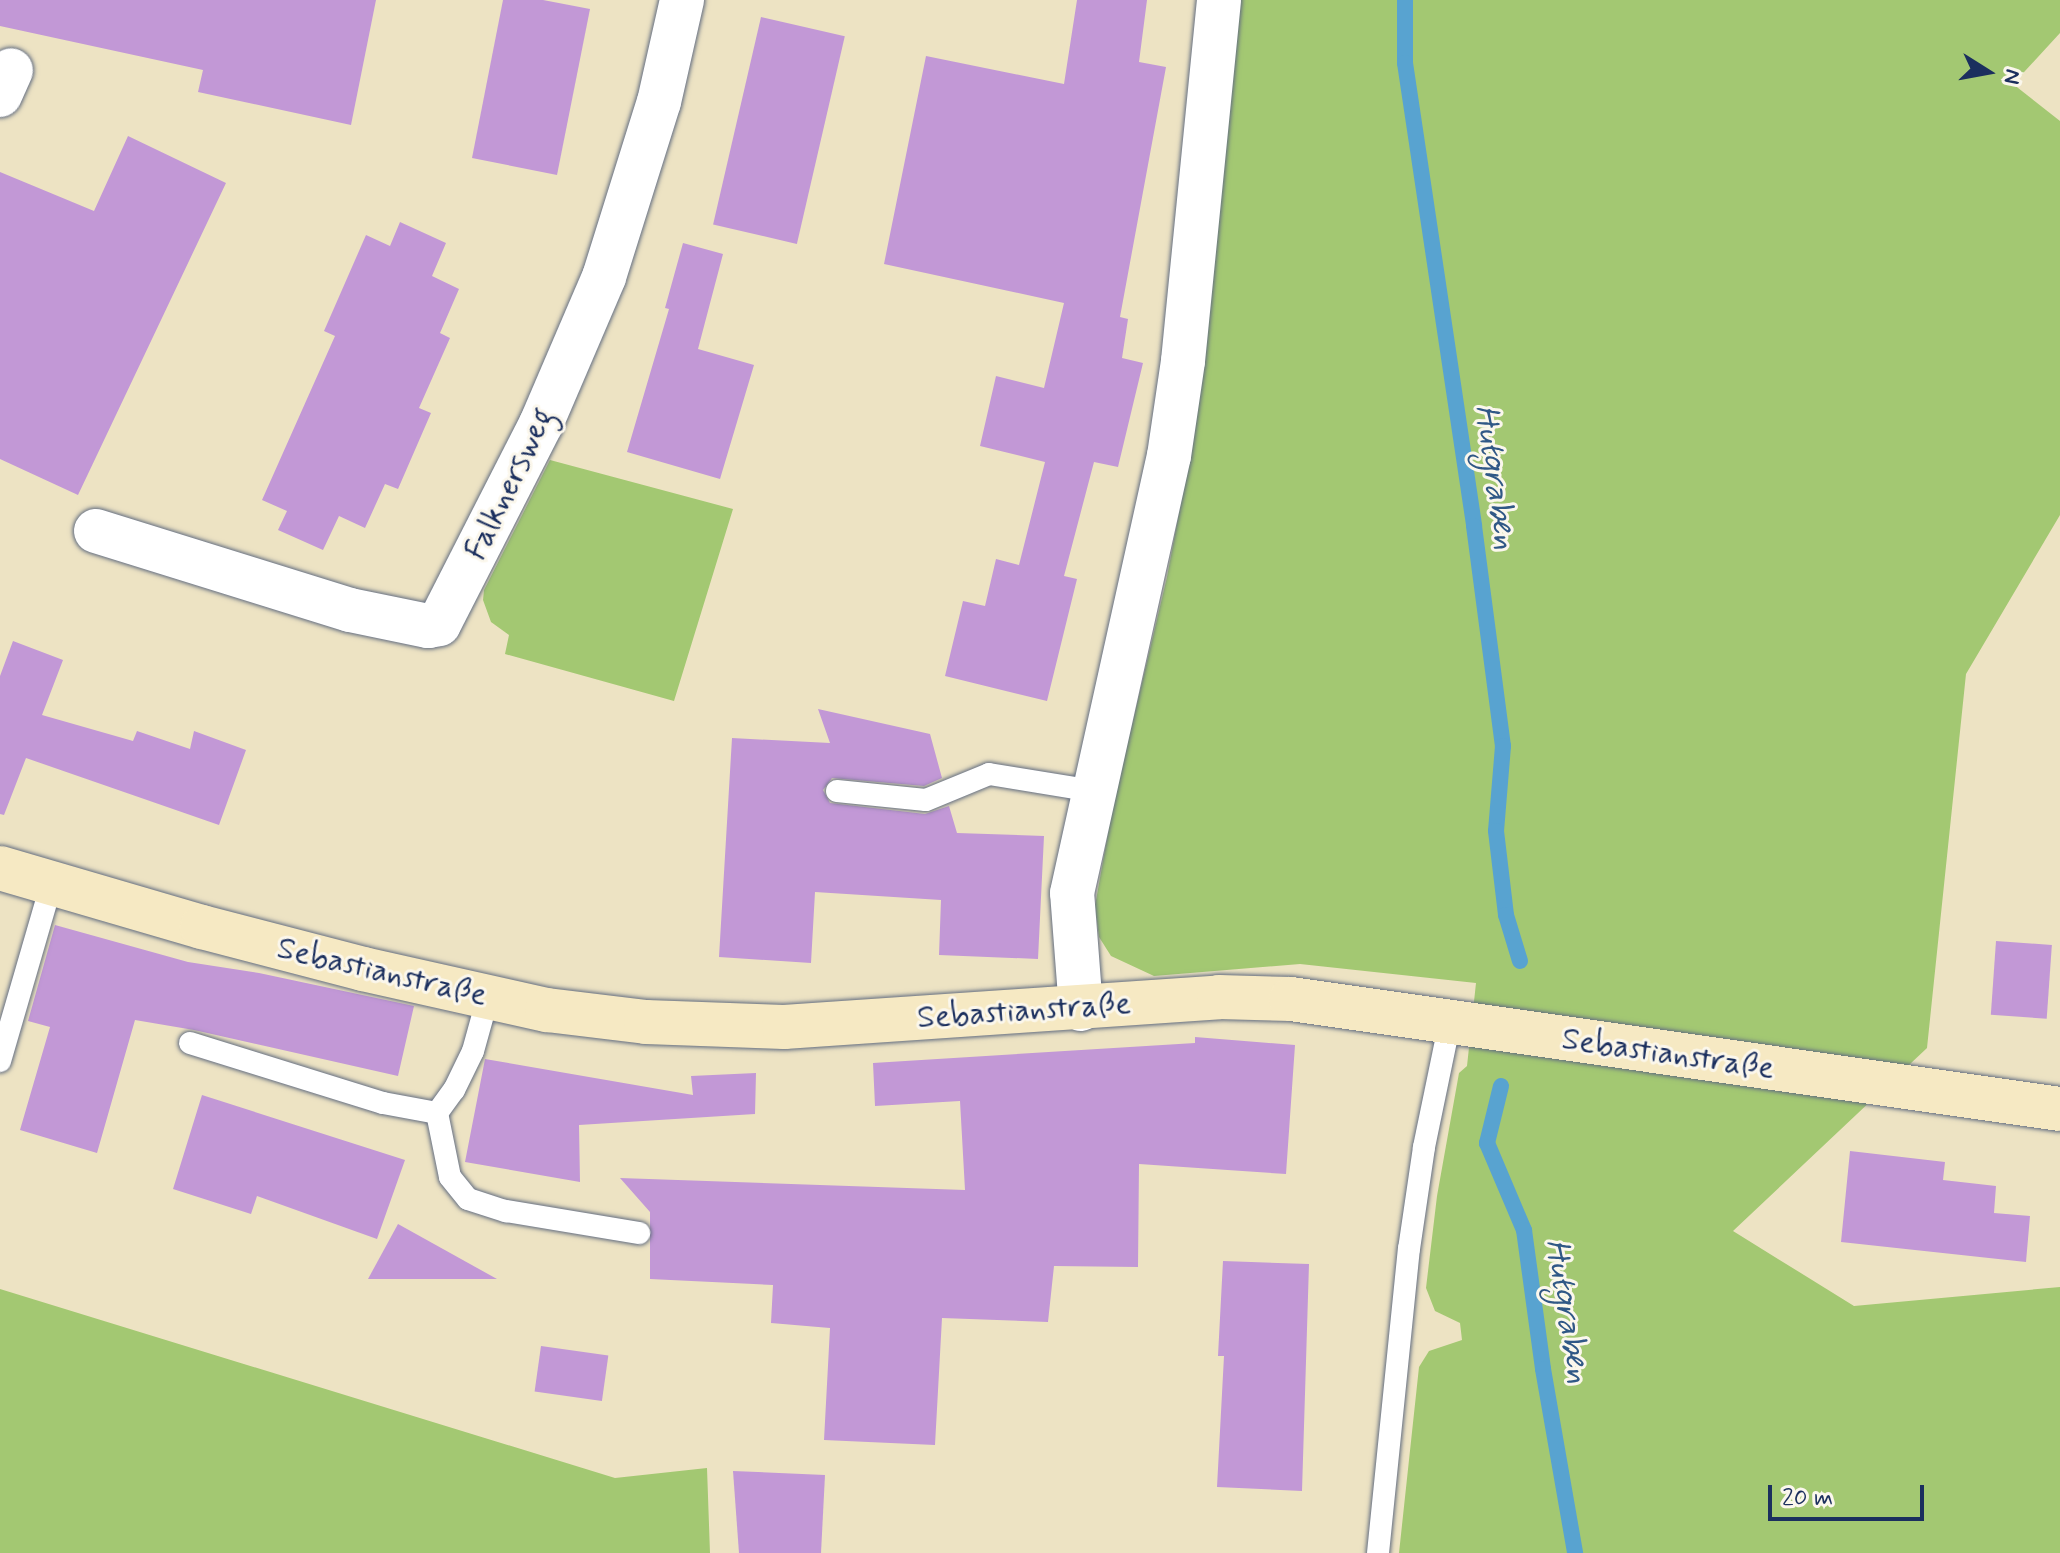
<!DOCTYPE html>
<html>
<head>
<meta charset="utf-8">
<style>
  body { margin:0 }
  #map { position:relative; width:2060px; height:1553px; overflow:hidden; background:#ede3c3; font-family:Mynerve,sans-serif }
  div>[style] { position:absolute }
  .green>* { inset:0; background:#a3c872 }
  .stream>* { height:16px; margin:-8px; padding:0 8px; transform-origin:8px; border-radius:8px; background:#58a3d0 }
  .building>* { inset:0; background:#c298d6; transform-origin:0 0 }
  .roads { filter:drop-shadow(0 0 2px #646e81) drop-shadow(0 0 2px #646e81) }
  .lane>* { height:22px; margin:-11px; padding:0 11px; transform-origin:11px; border-radius:11px; background:#fff }
  .street>* { height:44px; margin:-22px; padding:0 22px; transform-origin:22px; border-radius:22px; background:#fff }
  .secondary>* { height:44px; margin:-22px; padding:0 22px; transform-origin:22px; border-radius:22px; background:#f6e9c3 }
  span { translate:-50% -50%; white-space:nowrap; text-align:center; line-height:1.15; -webkit-text-stroke:6px #fbf7ec; paint-order:stroke }
  .street-label { font-size:32px; color:#1b2f5e }
  .water-label { font-size:34px; color:#305886; font-style:italic }
  .north { position:absolute; left:1948px; top:32px; width:80px; height:80px; -webkit-text-stroke:6px #fbf7ec; paint-order:stroke; rotate:101deg; font-size:22px; font-weight:700; line-height:32px; text-align:center; color:#1b2f5e }
  .north::after { content:''; display:block; margin:auto; width:28px; height:36px; background:#1b2f5e; clip-path:polygon(50% 0,100% 100%,50% 72%,0 100%) }
  .scale { position:absolute; left:1768px; top:1485px; width:156px; height:36px; box-sizing:border-box; border:4px solid #1b2f5e; border-top:0; padding-left:10px; font-size:24px; line-height:28px; white-space:nowrap; color:#1b2f5e; -webkit-text-stroke:6px #fbf7ec; paint-order:stroke }
</style>
</head>
<body>
<div id="map">
  <div class="green">
    <i style="clip-path:polygon(1239px 0,2060px 0,2060px 33px,2013px 84px,2060px 121px,2060px 515px,1966px 674px,1927px 1048px,1733px 1231px,1854px 1306px,2060px 1287px,2060px 1553px,1399px 1553px,1419px 1367px,1429px 1351px,1462px 1340px,1460px 1323px,1435px 1311px,1426px 1288px,1437px 1196px,1459px 1073px,1467px 1066px,1476px 983px,1300px 964px,1154px 976px,1111px 956px,1099px 937px,1095px 906px,1113px 805px,1167px 577px,1189px 459px)"></i>
    <i style="clip-path:polygon(550px 460px,733px 509px,674px 701px,505px 654px,509px 635px,491px 622px,483px 600px,484px 590px)"></i>
    <i style="clip-path:polygon(0 1289px,615px 1478px,707px 1468px,710px 1553px,0 1553px)"></i>
  </div>
  <div class="stream">
    <i style="left:1405px;top:0;width:63px;rotate:90deg"></i>
    <i style="left:1405px;top:63px;width:468px;rotate:81.5deg"></i>
    <i style="left:1474px;top:526px;width:222px;rotate:82.5deg"></i>
    <i style="left:1503px;top:746px;width:85px;rotate:94.7deg"></i>
    <i style="left:1496px;top:831px;width:85px;rotate:83.2deg"></i>
    <i style="left:1506px;top:915px;width:48px;rotate:73.1deg"></i>
    <i style="left:1501px;top:1086px;width:59px;rotate:103.8deg"></i>
    <i style="left:1487px;top:1143px;width:95px;rotate:67deg"></i>
    <i style="left:1524px;top:1230px;width:140px;rotate:82.2deg"></i>
    <i style="left:1543px;top:1369px;width:187px;rotate:80.1deg"></i>
  </div>
  <div class="building">
    <i style="clip-path:polygon(0 0,376px 0,351px 125px,198px 92px,203px 70px,0 26px)"></i>
    <i style="clip-path:polygon(503px 0,543px 0,590px 9px,557px 175px,472px 158px)"></i>
    <i style="clip-path:polygon(1077px 0,1147px 0,1139px 62px,1166px 67px,1120px 317px,1128px 319px,1122px 358px,1143px 363px,1118px 467px,1094px 462px,1064px 576px,1077px 579px,1047px 701px,945px 676px,963px 601px,985px 606px,996px 559px,1019px 565px,1045px 462px,980px 446px,996px 376px,1044px 388px,1064px 303px,884px 264px,926px 56px,1064px 84px)"></i>
    <i style="left:761px;top:17px;width:86px;height:213px;rotate:13deg"></i>
    <i style="clip-path:polygon(128px 136px,226px 183px,78px 495px,0 459px,0 172px,94px 211px)"></i>
    <i style="clip-path:polygon(400px 222px,446px 243px,432px 276px,459px 289px,440px 333px,450px 338px,419px 408px,431px 413px,398px 489px,385px 484px,365px 528px,339px 516px,323px 550px,278px 530px,287px 511px,262px 500px,335px 336px,324px 331px,366px 235px,390px 246px)"></i>
    <i style="clip-path:polygon(683px 243px,723px 254px,698px 349px,754px 365px,720px 479px,627px 452px,669px 309px,665px 308px)"></i>
    <i style="clip-path:polygon(13px 641px,63px 660px,42px 715px,133px 741px,137px 731px,190px 749px,194px 731px,246px 750px,219px 825px,26px 758px,4px 815px,0 814px,0 676px)"></i>
    <i style="clip-path:polygon(818px 709px,930px 734px,942px 778px,924px 786px,832px 778px,823px 790px,830px 803px,925px 814px,949px 806px,957px 833px,1044px 836px,1038px 959px,939px 955px,941px 900px,815px 892px,811px 963px,719px 957px,732px 738px,830px 743px)"></i>
    <i style="clip-path:polygon(55px 925px,188px 962px,259px 973px,414px 1006px,398px 1076px,194px 1030px,135px 1020px,97px 1153px,20px 1130px,50px 1027px,28px 1021px)"></i>
    <i style="left:1996px;top:941px;width:56px;height:74px;rotate:4deg"></i>
    <i style="clip-path:polygon(1195px 1037px,1295px 1045px,1286px 1174px,1139px 1164px,1138px 1267px,1054px 1266px,1048px 1322px,942px 1318px,935px 1445px,824px 1440px,830px 1328px,771px 1323px,773px 1285px,650px 1279px,650px 1212px,620px 1178px,965px 1190px,960px 1101px,875px 1106px,873px 1063px,1195px 1043px)"></i>
    <i style="clip-path:polygon(485px 1059px,693px 1095px,691px 1076px,756px 1073px,755px 1114px,579px 1125px,580px 1182px,465px 1162px)"></i>
    <i style="clip-path:polygon(202px 1095px,405px 1160px,377px 1239px,257px 1196px,251px 1214px,173px 1189px)"></i>
    <i style="clip-path:polygon(1850px 1151px,1945px 1162px,1943px 1180px,1996px 1186px,1994px 1213px,2030px 1216px,2026px 1262px,1841px 1242px)"></i>
    <i style="clip-path:polygon(398px 1224px,497px 1279px,368px 1279px)"></i>
    <i style="clip-path:polygon(1223px 1261px,1309px 1264px,1302px 1491px,1217px 1487px,1224px 1356px,1218px 1356px)"></i>
    <i style="left:541px;top:1346px;width:68px;height:46px;rotate:8deg"></i>
    <i style="clip-path:polygon(733px 1471px,825px 1475px,821px 1553px,739px 1553px)"></i>
  </div>
  <div class="roads">
    <div class="lane">
      <i style="left:837px;top:791px;width:89px;rotate:5.8deg"></i>
      <i style="left:926px;top:800px;width:68px;rotate:-22.4deg"></i>
      <i style="left:989px;top:774px;width:105px;rotate:9.3deg"></i>
      <i style="left:190px;top:1043px;width:202px;rotate:17.3deg"></i>
      <i style="left:383px;top:1103px;width:55px;rotate:10.5deg"></i>
      <i style="left:437px;top:1113px;width:29px;rotate:-54deg"></i>
      <i style="left:454px;top:1090px;width:43px;rotate:-64deg"></i>
      <i style="left:473px;top:1051px;width:56px;rotate:-74.5deg"></i>
      <i style="left:0;top:1061px;width:183px;rotate:-73.8deg"></i>
      <i style="left:437px;top:1113px;width:65px;rotate:78.5deg"></i>
      <i style="left:450px;top:1177px;width:28px;rotate:51deg"></i>
      <i style="left:468px;top:1199px;width:40px;rotate:18deg"></i>
      <i style="left:506px;top:1211px;width:135px;rotate:9.4deg"></i>
      <i style="left:1378px;top:1553px;width:306px;rotate:-84.2deg"></i>
      <i style="left:1409px;top:1249px;width:103px;rotate:-81.6deg"></i>
      <i style="left:1424px;top:1147px;width:128px;rotate:-78.3deg"></i>
    </div>
    <div class="street">
      <i style="left:0;top:95px;width:27px;rotate:-66deg"></i>
      <i style="left:96px;top:531px;width:266px;rotate:17.3deg"></i>
      <i style="left:350px;top:610px;width:80px;rotate:11.6deg"></i>
      <i style="left:428px;top:626px;width:11px;rotate:-10deg"></i>
      <i style="left:439px;top:624px;width:225px;rotate:-63deg"></i>
      <i style="left:541px;top:424px;width:160px;rotate:-66.8deg"></i>
      <i style="left:604px;top:277px;width:183px;rotate:-72.6deg"></i>
      <i style="left:659px;top:102px;width:105px;rotate:-77.3deg"></i>
      <i style="left:1081px;top:1009px;width:116px;rotate:-94.4deg"></i>
      <i style="left:1072px;top:893px;width:448px;rotate:-77.5deg"></i>
      <i style="left:1169px;top:456px;width:96px;rotate:-81.6deg"></i>
      <i style="left:1183px;top:361px;width:363px;rotate:-84.3deg"></i>
    </div>
    <div class="secondary">
      <i style="left:0;top:868px;width:210px;rotate:16.3deg"></i>
      <i style="left:202px;top:927px;width:166px;rotate:14.6deg"></i>
      <i style="left:363px;top:969px;width:189px;rotate:12.6deg"></i>
      <i style="left:547px;top:1010px;width:100px;rotate:6.9deg"></i>
      <i style="left:646px;top:1022px;width:138px;rotate:2.1deg"></i>
      <i style="left:784px;top:1027px;width:436px;rotate:-3.9deg"></i>
      <i style="left:1219px;top:997px;width:72px;rotate:1.6deg"></i>
      <i style="left:1291px;top:999px;width:777px;rotate:8.14deg"></i>
    </div>
  </div>
  <div class="street-label">
    <span style="left:510px;top:484px;rotate:-64deg">Falknersweg</span>
    <span style="left:382px;top:972px;rotate:13deg">Sebastianstraße</span>
    <span style="left:1024px;top:1011px;rotate:-4deg">Sebastianstraße</span>
    <span style="left:1668px;top:1054px;rotate:8deg">Sebastianstraße</span>
  </div>
  <div class="water-label">
    <span style="left:1495px;top:477px;rotate:82deg">Hutgraben</span>
    <span style="left:1567px;top:1311px;rotate:81deg">Hutgraben</span>
  </div>
  <div class="north">N</div>
  <div class="scale">20 m</div>
</div>
</body>
</html>
